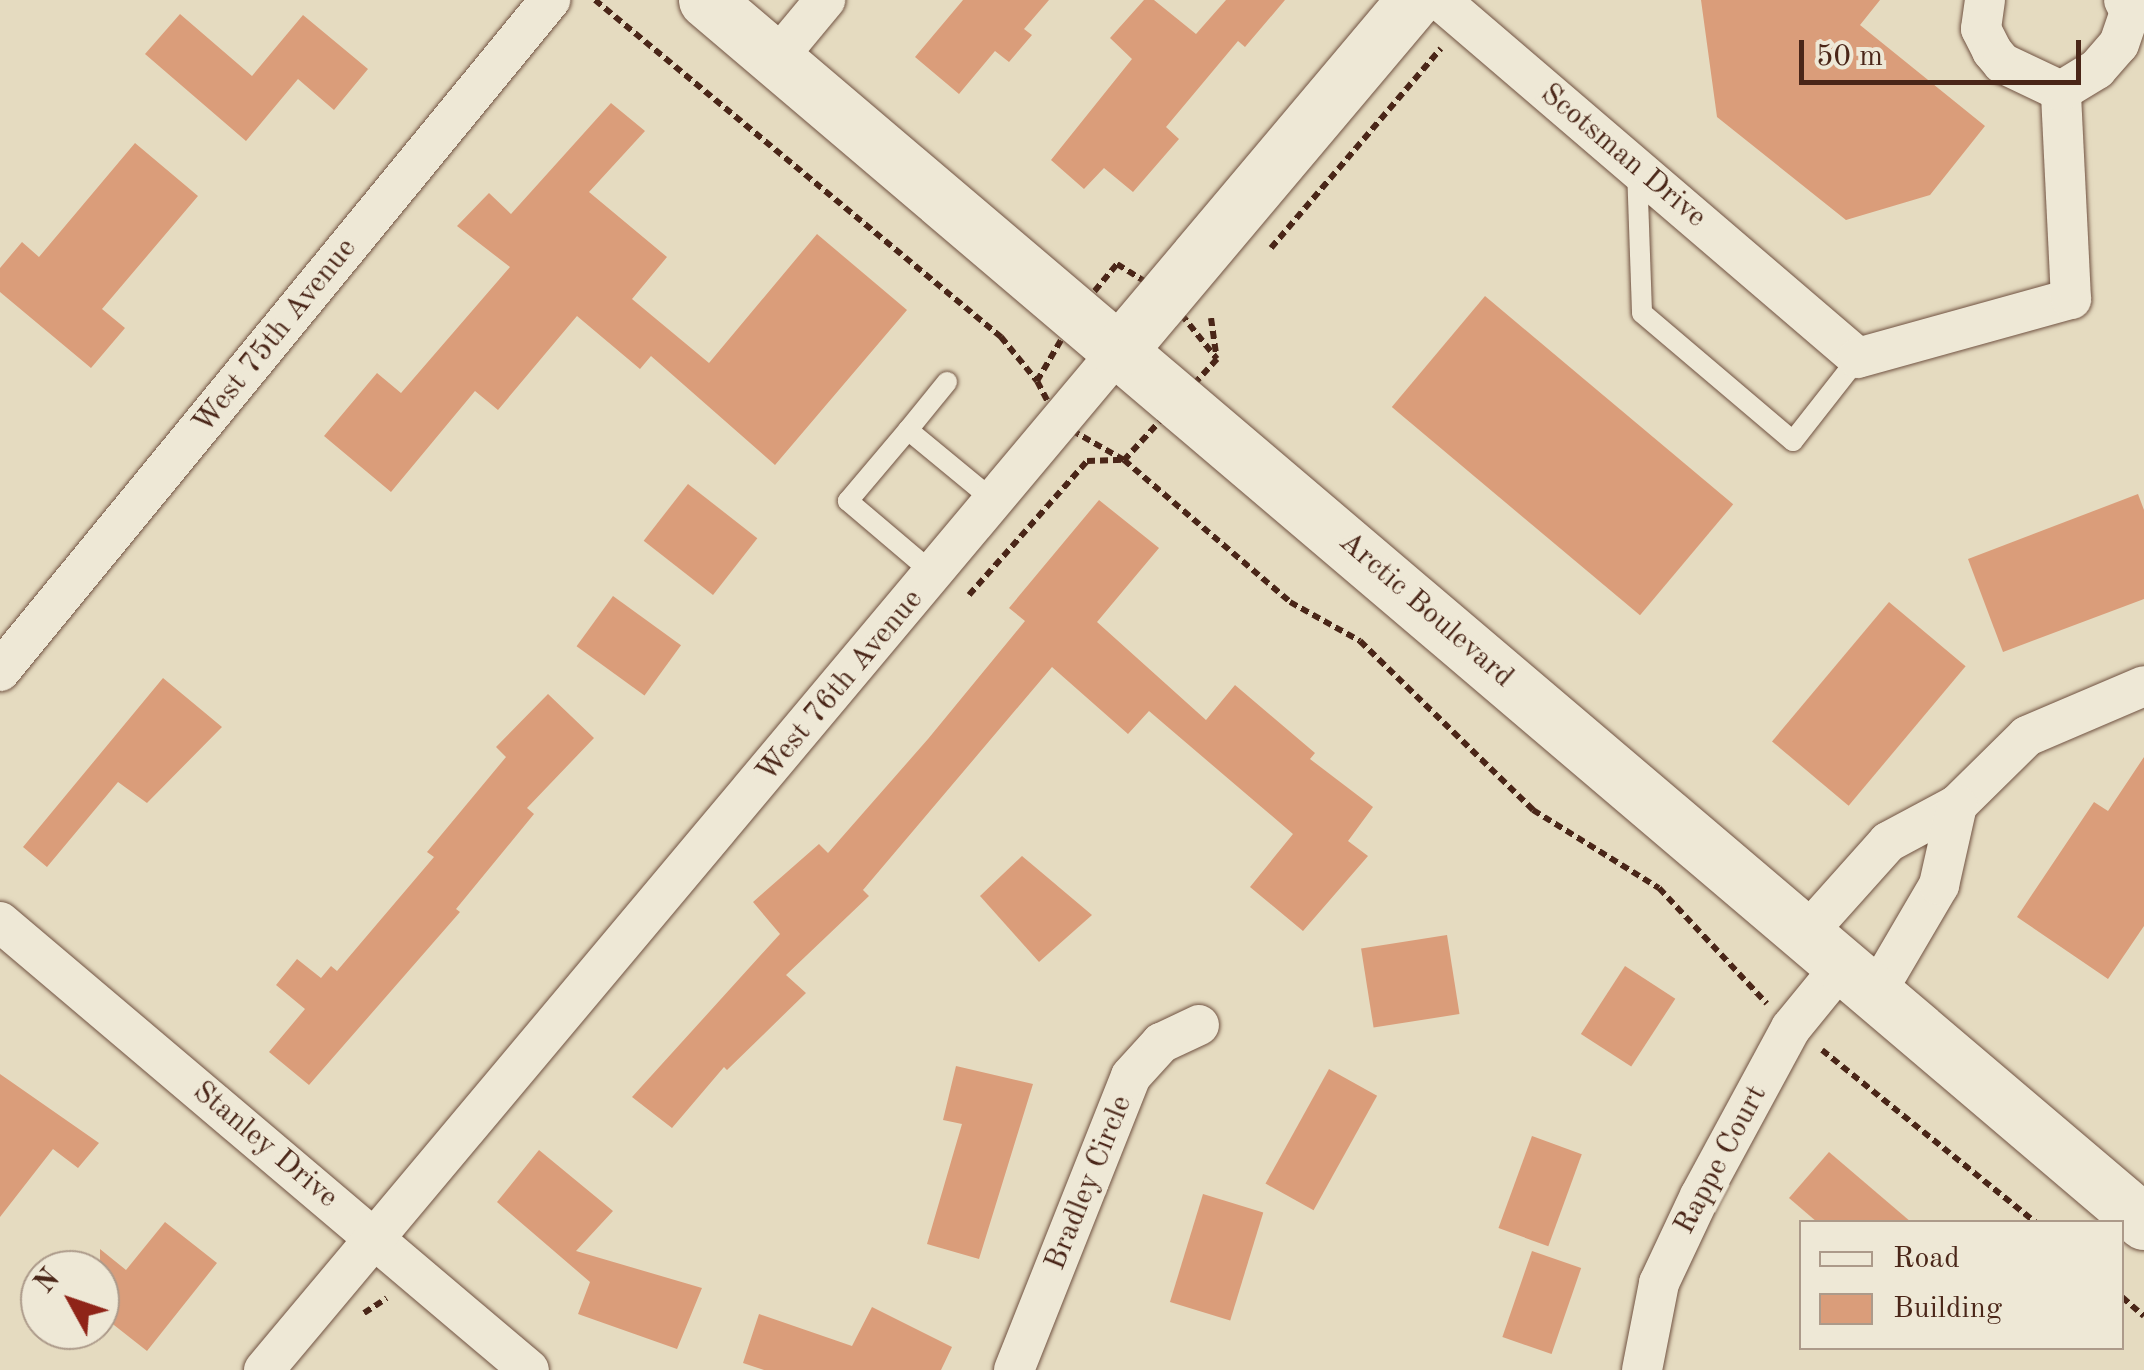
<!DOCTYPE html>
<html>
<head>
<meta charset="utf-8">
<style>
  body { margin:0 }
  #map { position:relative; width:2144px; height:1370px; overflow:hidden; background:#e5dbc0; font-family:"Old Standard TT",serif }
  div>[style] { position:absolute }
  .building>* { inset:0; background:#da9d7a; transform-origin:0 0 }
  .path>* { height:6px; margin-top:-3px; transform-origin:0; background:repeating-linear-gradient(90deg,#4a2618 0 8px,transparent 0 13px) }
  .roads { filter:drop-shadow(0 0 2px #715342) drop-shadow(0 0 2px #715342) }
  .lane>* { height:20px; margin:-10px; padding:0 10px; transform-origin:10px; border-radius:10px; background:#eee8d6 }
  .street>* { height:40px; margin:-20px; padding:0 20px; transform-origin:20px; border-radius:20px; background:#eee8d6 }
  .secondary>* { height:55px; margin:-27.5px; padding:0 27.5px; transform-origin:27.5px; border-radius:27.5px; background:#eee8d6 }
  span { translate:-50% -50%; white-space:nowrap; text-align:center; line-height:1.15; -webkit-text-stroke:9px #eee8d6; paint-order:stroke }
  .street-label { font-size:30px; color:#4a2618 }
  .legend { position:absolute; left:1799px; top:1220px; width:325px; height:130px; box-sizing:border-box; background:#eee8d6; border:2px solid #ac9a8a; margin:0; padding:12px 18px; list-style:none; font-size:30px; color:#4a2618 }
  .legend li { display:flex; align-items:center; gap:20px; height:50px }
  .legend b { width:50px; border:2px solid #ac9a8a }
  .north { position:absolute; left:20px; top:1250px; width:100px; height:100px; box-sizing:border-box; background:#eee8d6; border:2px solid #ac9a8a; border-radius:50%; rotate:310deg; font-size:28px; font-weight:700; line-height:40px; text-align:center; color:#4a2618 }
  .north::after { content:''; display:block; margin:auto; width:35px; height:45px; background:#8f2418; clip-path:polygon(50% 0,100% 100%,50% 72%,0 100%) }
  .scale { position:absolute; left:1799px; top:40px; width:282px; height:45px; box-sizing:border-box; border:5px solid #4a2618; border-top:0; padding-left:12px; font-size:30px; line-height:35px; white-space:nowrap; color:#4a2618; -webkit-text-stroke:8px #eee8d6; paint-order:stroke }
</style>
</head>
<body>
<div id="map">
  <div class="building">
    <i style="clip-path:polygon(963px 0,1049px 0,1024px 29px,1032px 35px,1009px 62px,995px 51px,959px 94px,915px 57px)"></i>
    <i style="clip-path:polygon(1144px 0,1154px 0,1196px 34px,1226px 0,1285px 0,1245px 47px,1238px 41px,1166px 127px,1179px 139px,1133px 192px,1104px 168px,1084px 189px,1051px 160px,1132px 59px,1110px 38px)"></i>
    <i style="clip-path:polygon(1701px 0,1880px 0,1860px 25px,1985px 126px,1930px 195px,1846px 220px,1717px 117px)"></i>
    <i style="clip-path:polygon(180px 14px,252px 76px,303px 15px,368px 69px,334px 110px,298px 79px,246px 141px,145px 54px)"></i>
    <i style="clip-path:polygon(611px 103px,645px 131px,589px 192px,667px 257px,632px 299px,709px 363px,817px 234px,907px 310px,775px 465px,651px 356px,640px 369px,577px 316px,498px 410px,475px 391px,391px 492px,324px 436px,377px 373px,401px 393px,510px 267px,457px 226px,489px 193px,511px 214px)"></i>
    <i style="clip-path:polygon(135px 143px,198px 196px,102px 309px,125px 328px,91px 368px,0 292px,0 268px,22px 242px,39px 257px)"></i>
    <i style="left:1485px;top:296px;width:324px;height:145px;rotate:40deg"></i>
    <i style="left:688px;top:484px;width:88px;height:72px;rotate:38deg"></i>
    <i style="clip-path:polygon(2138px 494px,2144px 510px,2144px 599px,2003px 652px,1968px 559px)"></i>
    <i style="clip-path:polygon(1099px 500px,1159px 548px,1097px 622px,1206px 720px,1235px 685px,1315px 753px,1310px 759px,1373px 807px,1348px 841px,1368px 856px,1303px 931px,1250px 887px,1293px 834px,1149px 711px,1128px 734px,1052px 667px,863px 890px,869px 896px,786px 975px,806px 993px,727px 1070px,724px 1067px,672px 1128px,632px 1097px,780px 934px,753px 902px,819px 844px,828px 853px,928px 739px,1025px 621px,1009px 608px)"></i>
    <i style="left:613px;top:596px;width:84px;height:62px;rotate:36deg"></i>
    <i style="left:1889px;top:602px;width:100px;height:182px;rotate:40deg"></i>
    <i style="clip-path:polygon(163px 678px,222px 727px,147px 803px,118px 782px,47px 867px,23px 847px)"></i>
    <i style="clip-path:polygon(548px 694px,594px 738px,527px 808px,534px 814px,456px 909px,460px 912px,309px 1085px,269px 1052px,305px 1009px,276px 985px,297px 959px,321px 978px,331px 966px,337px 971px,434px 857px,427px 852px,506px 757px,496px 747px)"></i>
    <i style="clip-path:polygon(2144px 757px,2144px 926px,2108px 979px,2017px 917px,2094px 802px,2108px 811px)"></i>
    <i style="clip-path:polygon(1022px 856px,1092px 915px,1039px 962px,980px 896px)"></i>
    <i style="left:1447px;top:935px;width:80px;height:87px;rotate:81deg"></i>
    <i style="left:1625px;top:966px;width:60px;height:81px;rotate:33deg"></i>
    <i style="clip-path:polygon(956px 1066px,1033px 1084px,979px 1259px,927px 1244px,962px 1124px,943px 1120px)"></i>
    <i style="left:1329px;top:1069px;width:55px;height:131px;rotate:29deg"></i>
    <i style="clip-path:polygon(0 1074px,99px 1143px,78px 1168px,53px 1149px,0 1217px)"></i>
    <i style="left:1532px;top:1136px;width:53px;height:98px;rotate:20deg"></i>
    <i style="clip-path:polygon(539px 1150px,613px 1211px,576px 1251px,702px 1288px,677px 1349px,578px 1314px,590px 1282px,497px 1202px)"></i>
    <i style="clip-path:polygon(1829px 1152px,1911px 1222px,1817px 1222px,1789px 1198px)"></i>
    <i style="left:1203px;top:1194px;width:63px;height:113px;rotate:17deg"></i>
    <i style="clip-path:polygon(165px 1222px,217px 1263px,147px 1351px,100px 1314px,100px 1249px,126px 1270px)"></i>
    <i style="left:1532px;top:1251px;width:52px;height:91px;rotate:19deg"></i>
    <i style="clip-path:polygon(872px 1307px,952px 1347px,941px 1370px,764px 1370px,743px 1363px,759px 1314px,852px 1346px)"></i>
  </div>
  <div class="path">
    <i style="left:595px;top:0;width:528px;rotate:39.69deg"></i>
    <i style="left:1001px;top:337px;width:57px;rotate:50.7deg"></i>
    <i style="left:1271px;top:248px;width:262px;rotate:-49.6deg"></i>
    <i style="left:1117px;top:264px;width:57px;rotate:32deg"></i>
    <i style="left:1165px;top:294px;width:83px;rotate:51.3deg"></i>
    <i style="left:1217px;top:359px;width:137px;rotate:132.6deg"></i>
    <i style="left:1124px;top:460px;width:75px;rotate:-150.4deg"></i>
    <i style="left:1059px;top:423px;width:47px;rotate:-117.6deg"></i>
    <i style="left:1037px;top:381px;width:81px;rotate:-59.6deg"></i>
    <i style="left:1078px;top:311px;width:61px;rotate:-50.3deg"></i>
    <i style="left:1211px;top:318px;width:36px;rotate:82deg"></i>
    <i style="left:969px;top:595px;width:179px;rotate:-48.6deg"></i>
    <i style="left:1087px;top:461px;width:37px;rotate:-2deg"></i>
    <i style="left:1124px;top:460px;width:218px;rotate:40.5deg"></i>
    <i style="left:1290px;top:602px;width:80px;rotate:29.1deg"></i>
    <i style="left:1360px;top:641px;width:242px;rotate:44.3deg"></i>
    <i style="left:1533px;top:810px;width:148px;rotate:31.8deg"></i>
    <i style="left:1659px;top:888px;width:158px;rotate:47deg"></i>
    <i style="left:1822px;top:1050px;width:274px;rotate:38.9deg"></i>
    <i style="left:2122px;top:1297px;width:29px;rotate:41deg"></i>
    <i style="left:364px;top:1313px;width:27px;rotate:-33deg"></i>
  </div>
  <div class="roads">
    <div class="lane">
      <i style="left:1637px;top:169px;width:144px;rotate:88deg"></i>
      <i style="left:1642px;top:313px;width:198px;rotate:40.3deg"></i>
      <i style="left:1793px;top:441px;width:105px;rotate:-51.9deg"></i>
      <i style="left:908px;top:430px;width:62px;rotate:-50.9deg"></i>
      <i style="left:934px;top:574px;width:113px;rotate:-139.7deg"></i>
      <i style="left:848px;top:501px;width:93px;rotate:-49.8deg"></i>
      <i style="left:908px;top:430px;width:112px;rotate:39.5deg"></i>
    </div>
    <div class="street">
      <i style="left:1440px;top:0;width:550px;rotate:40.58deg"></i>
      <i style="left:1858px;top:358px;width:221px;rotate:-15.5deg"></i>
      <i style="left:2071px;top:299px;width:208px;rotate:-92.8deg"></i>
      <i style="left:1985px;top:0;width:29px;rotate:98deg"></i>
      <i style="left:1981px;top:29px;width:25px;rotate:63deg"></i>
      <i style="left:1992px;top:51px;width:16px;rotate:50deg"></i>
      <i style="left:2002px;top:63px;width:65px;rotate:25.4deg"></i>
      <i style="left:776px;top:59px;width:77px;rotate:-50.3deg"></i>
      <i style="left:2061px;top:91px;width:42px;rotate:-31.4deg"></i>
      <i style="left:2097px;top:69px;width:33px;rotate:-49deg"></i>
      <i style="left:2119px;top:44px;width:34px;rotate:-71deg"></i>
      <i style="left:2130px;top:12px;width:13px;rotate:-117deg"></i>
      <i style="left:0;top:671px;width:868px;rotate:-50.66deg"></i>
      <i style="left:0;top:922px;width:693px;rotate:40.26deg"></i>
      <i style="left:1804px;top:936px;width:126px;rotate:-48.2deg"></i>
      <i style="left:1888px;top:842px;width:78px;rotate:-28.2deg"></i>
      <i style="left:1957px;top:805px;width:98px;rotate:-44.6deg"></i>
      <i style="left:2027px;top:736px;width:127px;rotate:-23.1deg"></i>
      <i style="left:1874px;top:996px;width:129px;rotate:-59.6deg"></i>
      <i style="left:1939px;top:885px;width:82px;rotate:-77.3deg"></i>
      <i style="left:264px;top:1370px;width:1334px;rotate:-50.02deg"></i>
      <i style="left:1014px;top:1370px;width:316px;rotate:-68.3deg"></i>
      <i style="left:1131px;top:1076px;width:45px;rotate:-47.7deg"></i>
      <i style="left:1161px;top:1043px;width:42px;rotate:-25.3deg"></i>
      <i style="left:1642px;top:1370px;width:89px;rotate:-78.9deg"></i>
      <i style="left:1659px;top:1283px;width:96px;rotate:-64.8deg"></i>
      <i style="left:1700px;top:1196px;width:191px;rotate:-61.6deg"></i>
      <i style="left:1791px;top:1028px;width:77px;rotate:-50.8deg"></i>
    </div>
    <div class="secondary">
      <i style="left:706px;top:0;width:1887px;rotate:40.36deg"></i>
      <i style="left:1121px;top:348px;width:455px;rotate:-49.9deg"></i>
    </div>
  </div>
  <div class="street-label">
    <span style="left:1623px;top:156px;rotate:40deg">Scotsman Drive</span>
    <span style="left:275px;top:336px;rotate:-51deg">West 75th Avenue</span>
    <span style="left:1426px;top:610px;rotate:41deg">Arctic Boulevard</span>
    <span style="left:840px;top:686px;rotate:-50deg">West 76th Avenue</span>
    <span style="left:265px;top:1145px;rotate:40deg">Stanley Drive</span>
    <span style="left:1721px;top:1160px;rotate:-62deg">Rappe Court</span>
    <span style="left:1089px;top:1183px;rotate:-68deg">Bradley Circle</span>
  </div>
  <ul class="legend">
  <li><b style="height:12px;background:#eee8d6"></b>Road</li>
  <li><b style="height:28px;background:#da9d7a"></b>Building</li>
  </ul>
  <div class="north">N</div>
  <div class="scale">50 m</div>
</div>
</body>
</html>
